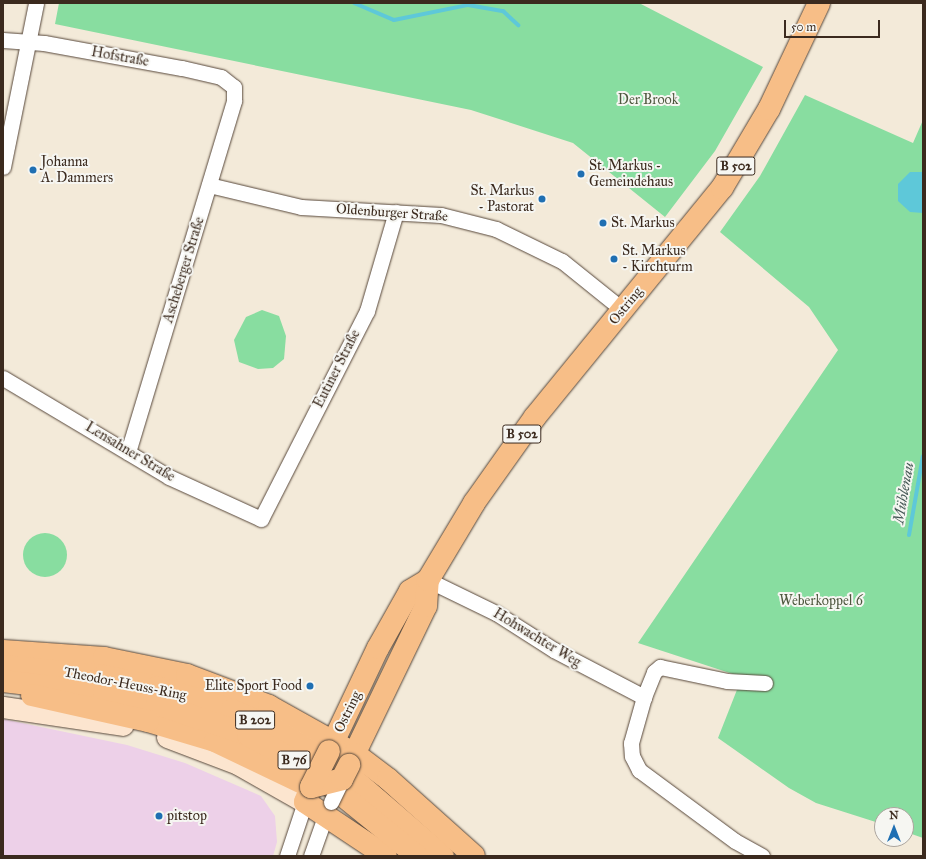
<!DOCTYPE html>
<html>
<head>
<meta charset="utf-8">
<style>
  body { margin:0 }
  #map { position:relative; width:926px; height:859px; overflow:hidden; background:#f3ead9; font-family:"IM FELL Great Primer",serif }
  div>[style] { position:absolute }
  .built>* { inset:0; background:#edd0e8 }
  .green>* { inset:0; background:#88dda0 }
  .round { border-radius:50% }
  .water>* { inset:0; background:#5ec8d9 }
  .stream>* { height:4px; margin:-2px; padding:0 2px; transform-origin:2px; border-radius:2px; background:#5ec8d9 }
  .roads { filter:drop-shadow(0 0 1px #57473a) drop-shadow(0 0 1px #57473a) }
  .street>* { height:15px; margin:-7.5px; padding:0 7.5px; transform-origin:7.5px; border-radius:7.5px; background:#fff }
  .secondary>* { height:21px; margin:-10.5px; padding:0 10.5px; transform-origin:10.5px; border-radius:10.5px; background:#fce5cf }
  .primary>* { height:22px; margin:-11px; padding:0 11px; transform-origin:11px; border-radius:11px; background:#f7be87 }
  .highway>* { height:22px; margin:-11px; padding:0 11px; transform-origin:11px; border-radius:11px; background:#f7be87 }
  .bridges { filter:drop-shadow(0 0 1px #57473a) drop-shadow(0 0 1px #57473a) }
  .street-bridge>* { height:15px; margin:-7.5px; padding:0 7.5px; transform-origin:7.5px; border-radius:7.5px; background:#fff }
  .primary-bridge>* { height:22px; margin:-11px; padding:0 11px; transform-origin:11px; border-radius:11px; background:#f7be87 }
  .dots>* { width:11px; height:11px; translate:-50% -50%; box-sizing:border-box; border:2px solid #f6f6f2; border-radius:50% }
  span { translate:-50% -50%; white-space:nowrap; text-align:center; line-height:1.15; -webkit-text-stroke:4px #f6f6f2; paint-order:stroke }
  .shield-label span { padding:1px 3px; background:#f6f6f2; border:1px solid; border-radius:3px; -webkit-text-stroke-width:0 }
  .shield-label { font-size:13px; color:#3b2a1e; font-weight:700 }
  .street-label { font-size:14px; color:#3b2a1e }
  .park-label { font-size:14px; color:#4e573e }
  .poi-label { font-size:14px; color:#3b2a1e }
  .left { translate:0 -50%; text-align:left }
  .right { translate:-100% -50%; text-align:right }
  .water-label { font-size:15px; color:#465956; font-style:italic }
  .frame { position:absolute; inset:0; border:4px solid #3b2a1e; pointer-events:none }
  .north { position:absolute; left:874px; top:807px; width:40px; height:40px; box-sizing:border-box; background:#f6f6f2; border:1px solid #aba49d; border-radius:50%; rotate:0deg; font-size:11px; font-weight:700; line-height:16px; text-align:center; color:#3b2a1e }
  .north::after { content:''; display:block; margin:auto; width:14px; height:18px; background:#1f6fb2; clip-path:polygon(50% 0,100% 100%,50% 72%,0 100%) }
  .scale { position:absolute; left:784px; top:20px; width:96px; height:18px; box-sizing:border-box; border:2px solid #3b2a1e; border-top:0; padding-left:5px; font-size:12px; line-height:14px; white-space:nowrap; color:#3b2a1e; -webkit-text-stroke:3px #f6f6f2; paint-order:stroke }
</style>
</head>
<body>
<div id="map">
  <div class="built">
    <i style="clip-path:polygon(3px 719px,127px 745px,185px 763px,261px 796px,275px 816px,277px 842px,273px 856px,3px 856px)"></i>
  </div>
  <div class="green">
    <i style="clip-path:polygon(59px 3px,639px 3px,763px 67px,715px 151px,665px 217px,573px 143px,471px 110px,55px 24px)"></i>
    <i style="clip-path:polygon(805px 95px,913px 143px,923px 120px,923px 838px,906px 832px,906px 815px,882px 815px,882px 824px,816px 803px,789px 788px,718px 738px,742px 677px,638px 643px,838px 350px,809px 307px,720px 232px,760px 176px)"></i>
    <i style="clip-path:polygon(262px 310px,279px 316px,286px 336px,284px 359px,273px 368px,258px 369px,239px 362px,234px 340px,246px 317px)"></i>
    <i class="round" style="left:23px;top:533px;width:44px;height:44px"></i>
  </div>
  <div class="water">
    <i style="clip-path:polygon(910px 172px,923px 172px,923px 213px,910px 212px,898px 201px,898px 184px)"></i>
  </div>
  <div class="stream">
    <i style="left:354px;top:3px;width:43px;rotate:23deg"></i>
    <i style="left:394px;top:20px;width:76px;rotate:-11.5deg"></i>
    <i style="left:468px;top:5px;width:36px;rotate:10deg"></i>
    <i style="left:503px;top:11px;width:21px;rotate:43deg"></i>
    <i style="left:909px;top:535px;width:80px;rotate:-80deg"></i>
  </div>
  <div class="roads">
    <div class="street">
      <i style="left:3px;top:40px;width:41px;rotate:4.2deg"></i>
      <i style="left:44px;top:43px;width:140px;rotate:10.3deg"></i>
      <i style="left:182px;top:68px;width:40px;rotate:13deg"></i>
      <i style="left:221px;top:77px;width:16px;rotate:38deg"></i>
      <i style="left:234px;top:87px;width:14px;rotate:90deg"></i>
      <i style="left:234px;top:101px;width:367px;rotate:106.8deg"></i>
      <i style="left:3px;top:167px;width:167px;rotate:-78.6deg"></i>
      <i style="left:209px;top:185px;width:95px;rotate:13.4deg"></i>
      <i style="left:301px;top:207px;width:140px;rotate:3.3deg"></i>
      <i style="left:441px;top:215px;width:57px;rotate:14.3deg"></i>
      <i style="left:496px;top:229px;width:73px;rotate:25.9deg"></i>
      <i style="left:562px;top:261px;width:78px;rotate:38.8deg"></i>
      <i style="left:3px;top:378px;width:193px;rotate:30.8deg"></i>
      <i style="left:169px;top:477px;width:101px;rotate:24.5deg"></i>
      <i style="left:261px;top:519px;width:233px;rotate:-63deg"></i>
      <i style="left:367px;top:311px;width:103px;rotate:-73.7deg"></i>
      <i style="left:428px;top:580px;width:76px;rotate:25.9deg"></i>
      <i style="left:496px;top:613px;width:69px;rotate:32.5deg"></i>
      <i style="left:554px;top:650px;width:102px;rotate:27.6deg"></i>
      <i style="left:644px;top:697px;width:48px;rotate:105.8deg"></i>
      <i style="left:631px;top:743px;width:13px;rotate:86deg"></i>
      <i style="left:632px;top:756px;width:16px;rotate:63deg"></i>
      <i style="left:639px;top:770px;width:119px;rotate:36.5deg"></i>
      <i style="left:735px;top:841px;width:31px;rotate:29deg"></i>
      <i style="left:644px;top:697px;width:27px;rotate:-68deg"></i>
      <i style="left:654px;top:672px;width:8px;rotate:-40deg"></i>
      <i style="left:660px;top:667px;width:68px;rotate:11.8deg"></i>
      <i style="left:727px;top:681px;width:38px;rotate:3deg"></i>
      <i style="left:287px;top:856px;width:57px;rotate:-71.6deg"></i>
      <i style="left:311px;top:856px;width:51px;rotate:-70.5deg"></i>
    </div>
    <div class="secondary">
      <i style="left:3px;top:707px;width:121px;rotate:8.5deg"></i>
      <i style="left:167px;top:737px;width:76px;rotate:20.8deg"></i>
      <i style="left:238px;top:764px;width:77px;rotate:29.6deg"></i>
    </div>
    <div class="primary">
      <i style="left:3px;top:651px;width:101px;rotate:4deg"></i>
      <i style="left:104px;top:658px;width:85px;rotate:11.6deg"></i>
      <i style="left:187px;top:675px;width:88px;rotate:20.7deg"></i>
      <i style="left:269px;top:706px;width:98px;rotate:29.2deg"></i>
      <i style="left:148px;top:721px;width:70px;rotate:16.6deg"></i>
      <i style="left:215px;top:741px;width:106px;rotate:25.6deg"></i>
      <i style="left:311px;top:787px;width:16px;rotate:112deg"></i>
      <i style="left:305px;top:802px;width:97px;rotate:33.7deg"></i>
      <i style="left:329px;top:751px;width:114px;rotate:-64.6deg"></i>
      <i style="left:378px;top:648px;width:65px;rotate:-60.7deg"></i>
      <i style="left:410px;top:591px;width:21px;rotate:-31deg"></i>
      <i style="left:349px;top:765px;width:177px;rotate:-64.2deg"></i>
      <i style="left:426px;top:606px;width:26px;rotate:-86deg"></i>
      <i style="left:428px;top:580px;width:90px;rotate:-59.1deg"></i>
      <i style="left:474px;top:503px;width:105px;rotate:-54.7deg"></i>
      <i style="left:535px;top:417px;width:296px;rotate:-50.8deg"></i>
      <i style="left:722px;top:188px;width:92px;rotate:-59.3deg"></i>
      <i style="left:769px;top:109px;width:117px;rotate:-64.7deg"></i>
    </div>
    <div class="highway">
      <i style="left:3px;top:666px;width:101px;rotate:5.7deg"></i>
      <i style="left:104px;top:676px;width:54px;rotate:11.7deg"></i>
      <i style="left:157px;top:687px;width:78px;rotate:17deg"></i>
      <i style="left:232px;top:710px;width:42px;rotate:24.1deg"></i>
      <i style="left:270px;top:727px;width:95px;rotate:31.7deg"></i>
      <i style="left:351px;top:777px;width:121px;rotate:40.7deg"></i>
      <i style="left:3px;top:681px;width:102px;rotate:6.8deg"></i>
      <i style="left:104px;top:693px;width:54px;rotate:11.7deg"></i>
      <i style="left:157px;top:704px;width:96px;rotate:18.8deg"></i>
      <i style="left:248px;top:735px;width:71px;rotate:28.7deg"></i>
      <i style="left:310px;top:769px;width:138px;rotate:39.1deg"></i>
      <i style="left:32px;top:695px;width:119px;rotate:12.6deg"></i>
      <i style="left:355px;top:754px;width:41px;rotate:37.1deg"></i>
      <i style="left:388px;top:779px;width:115px;rotate:41.8deg"></i>
    </div>
  </div>
  <div class="bridges">
    <div class="street-bridge">
      <i style="left:331px;top:802px;width:25px;rotate:-64deg"></i>
    </div>
    <div class="primary-bridge">
      <i style="left:311px;top:787px;width:32px;rotate:-14deg"></i>
      <i style="left:342px;top:779px;width:16px;rotate:-63deg"></i>
      <i style="left:311px;top:787px;width:40px;rotate:-63.4deg"></i>
    </div>
  </div>
  <div class="dots">
    <i style="left:33px;top:170px;background:#1f6fb2"></i>
    <i style="left:581px;top:174px;background:#1f6fb2"></i>
    <i style="left:542px;top:199px;background:#1f6fb2"></i>
    <i style="left:603px;top:223px;background:#1f6fb2"></i>
    <i style="left:614px;top:259px;background:#1f6fb2"></i>
    <i style="left:310px;top:686px;background:#1f6fb2"></i>
    <i style="left:159px;top:816px;background:#1f6fb2"></i>
  </div>
  <div class="shield-label">
    <span style="left:736px;top:166px">B 502</span>
    <span style="left:522px;top:434px">B 502</span>
    <span style="left:255px;top:720px">B 202</span>
    <span style="left:294px;top:760px">B 76</span>
  </div>
  <div class="street-label">
    <span style="left:120px;top:57px;rotate:10deg">Hofstraße</span>
    <span style="left:392px;top:213px;rotate:4deg">Oldenburger Straße</span>
    <span style="left:184px;top:270px;rotate:-73deg">Ascheberger Straße</span>
    <span style="left:626px;top:306px;rotate:-51deg">Ostring</span>
    <span style="left:337px;top:369px;rotate:-63deg">Eutiner Straße</span>
    <span style="left:130px;top:452px;rotate:31deg">Lensahner Straße</span>
    <span style="left:537px;top:638px;rotate:31deg">Hohwachter Weg</span>
    <span style="left:125px;top:684px;rotate:11deg">Theodor-Heuss-Ring</span>
    <span style="left:348px;top:712px;rotate:-64deg">Ostring</span>
  </div>
  <div class="park-label">
    <span style="left:648px;top:100px">Der Brook</span>
    <span style="left:821px;top:601px">Weberkoppel 6</span>
  </div>
  <div class="poi-label">
    <span class="left" style="left:41px;top:170px">Johanna<br>A. Dammers</span>
    <span class="left" style="left:589px;top:174px">St. Markus -<br>Gemeindehaus</span>
    <span class="right" style="left:534px;top:199px">St. Markus<br>- Pastorat</span>
    <span class="left" style="left:611px;top:223px">St. Markus</span>
    <span class="left" style="left:622px;top:259px">St. Markus<br>- Kirchturm</span>
    <span class="right" style="left:302px;top:686px">Elite Sport Food</span>
    <span class="left" style="left:167px;top:816px">pitstop</span>
  </div>
  <div class="water-label">
    <span style="left:904px;top:493px;rotate:-80deg">Mühlenau</span>
  </div>
  <div class="frame"></div>
  <div class="north">N</div>
  <div class="scale">50 m</div>
</div>
</body>
</html>
